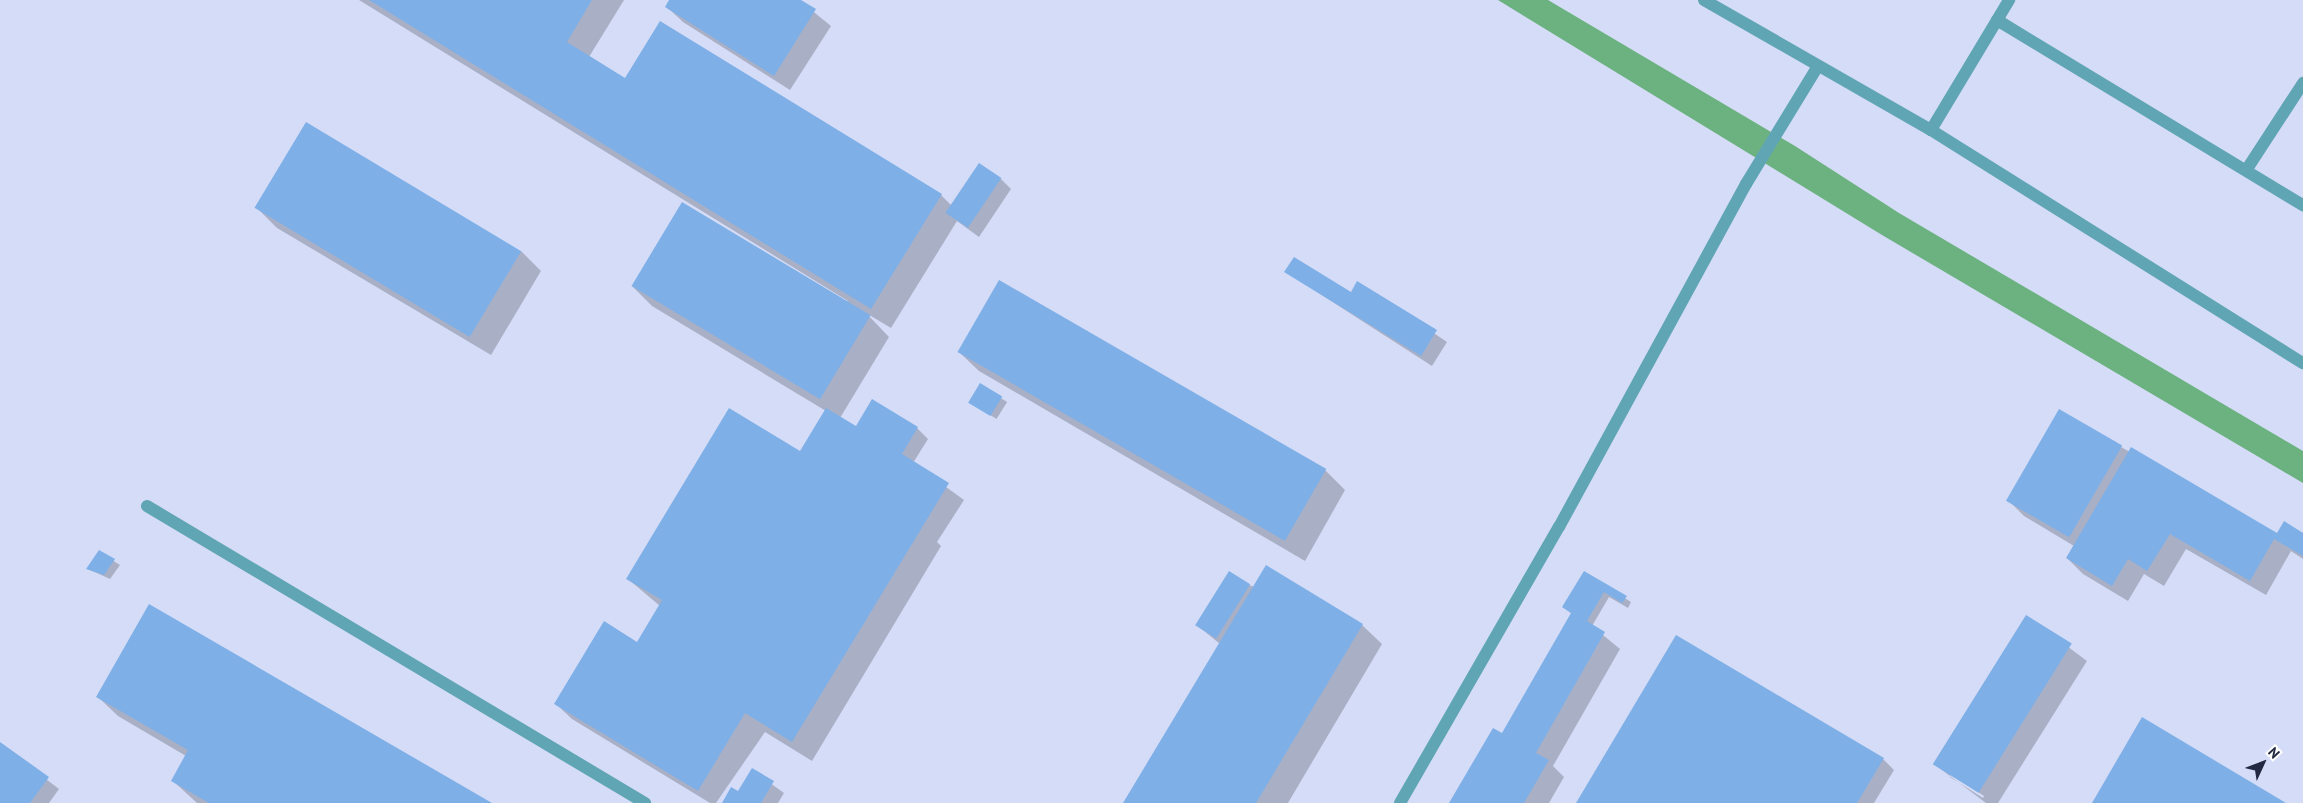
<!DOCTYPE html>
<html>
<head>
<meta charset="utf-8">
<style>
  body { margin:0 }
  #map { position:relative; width:2303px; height:803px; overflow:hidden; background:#d4dcf7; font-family:"PT Sans",sans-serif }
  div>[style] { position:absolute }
  .water>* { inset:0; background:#6cb280 }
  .shadow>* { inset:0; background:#0003; transform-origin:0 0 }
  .building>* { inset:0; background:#7eafe7; transform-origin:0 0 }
  .lane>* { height:12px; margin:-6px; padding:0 6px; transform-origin:6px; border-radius:6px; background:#60a5b4 }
  .street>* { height:12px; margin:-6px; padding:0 6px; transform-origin:6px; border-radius:6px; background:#60a5b4 }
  span { translate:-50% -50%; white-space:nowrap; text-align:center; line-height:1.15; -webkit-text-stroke:4px #fefefe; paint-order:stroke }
  .north { position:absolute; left:2238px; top:738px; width:50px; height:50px; -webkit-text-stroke:4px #fefefe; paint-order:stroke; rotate:47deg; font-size:14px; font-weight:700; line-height:20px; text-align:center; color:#222842 }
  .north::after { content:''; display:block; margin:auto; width:18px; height:22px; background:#222842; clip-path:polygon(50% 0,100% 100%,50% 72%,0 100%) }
</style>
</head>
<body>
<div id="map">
  <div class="water">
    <i style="clip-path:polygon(1498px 0,1548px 0,1795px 146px,1899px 213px,2303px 451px,2303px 483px,1882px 235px)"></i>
  </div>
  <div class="shadow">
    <i style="clip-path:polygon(359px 0,624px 0,589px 57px,625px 80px,941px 195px,952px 206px,1000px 178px,1011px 189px,979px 237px,957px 221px,891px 328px,866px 313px,889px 337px,840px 418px,862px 431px,917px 428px,928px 439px,913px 463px,964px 500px,937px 542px,941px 546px,812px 761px,765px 732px,716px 803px,710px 803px,572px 719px,556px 704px,638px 643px,660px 606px,628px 579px,800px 453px,826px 411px,652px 306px,632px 286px,848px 301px)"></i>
    <i style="clip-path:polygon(671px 0,799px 0,831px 26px,790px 90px,683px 22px,667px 7px)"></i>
    <i style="clip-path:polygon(257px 208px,521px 251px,541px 271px,491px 355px,277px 228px)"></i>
    <i style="clip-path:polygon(1286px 272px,1351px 294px,1358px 282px,1447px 342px,1432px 366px)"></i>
    <i style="clip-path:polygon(1000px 281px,1326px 471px,1345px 490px,1305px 561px,979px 371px,959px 352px)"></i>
    <i style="left:980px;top:385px;width:32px;height:20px;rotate:32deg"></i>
    <i style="clip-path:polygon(2121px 447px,2278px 534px,2303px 534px,2303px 559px,2291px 551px,2266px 595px,2186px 549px,2164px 586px,2144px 574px,2128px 601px,2083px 574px,2067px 558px,2074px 546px,2024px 516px,2008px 500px)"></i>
    <i style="clip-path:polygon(99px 552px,120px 565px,110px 579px,88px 569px)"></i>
    <i style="clip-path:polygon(1584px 572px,1631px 602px,1628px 608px,1609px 597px,1592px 626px,1620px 649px,1553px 766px,1564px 777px,1549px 803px,1451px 803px,1502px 734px,1572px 614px,1564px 607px)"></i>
    <i style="clip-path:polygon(1249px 585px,1362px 625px,1382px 644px,1288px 803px,1124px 803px,1220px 644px,1198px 626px)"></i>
    <i style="clip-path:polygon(evenodd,2027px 616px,2087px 661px,1998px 803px,1986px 803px,1934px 764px,2027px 616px,1950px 774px,1984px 796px,1983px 798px,1950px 777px,1950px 774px)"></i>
    <i style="clip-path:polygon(98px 697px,490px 803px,197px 803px,172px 780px,186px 756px,118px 716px)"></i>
    <i style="clip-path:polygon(0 744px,59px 789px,49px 803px,0 803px)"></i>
    <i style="clip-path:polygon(1883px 759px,1894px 770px,1874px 803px,1578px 803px)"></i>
    <i style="clip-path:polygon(752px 770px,784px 793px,778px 803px,723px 803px,738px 793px)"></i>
  </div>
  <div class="building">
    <i style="clip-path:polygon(369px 0,592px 0,567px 42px,625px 78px,660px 21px,942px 194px,871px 309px)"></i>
    <i style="clip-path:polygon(669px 0,801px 0,816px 9px,774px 76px,665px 7px)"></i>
    <i style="left:306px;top:122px;width:251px;height:100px;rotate:31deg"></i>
    <i style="left:979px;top:163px;width:27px;height:60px;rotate:34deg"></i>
    <i style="left:682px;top:202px;width:220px;height:98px;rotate:31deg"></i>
    <i style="clip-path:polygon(1294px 257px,1351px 292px,1357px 281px,1437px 330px,1421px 356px,1284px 272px)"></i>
    <i style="left:999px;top:280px;width:378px;height:83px;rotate:30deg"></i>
    <i style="left:980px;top:383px;width:26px;height:23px;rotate:31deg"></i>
    <i style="clip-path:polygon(872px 399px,918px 427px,902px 454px,949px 483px,792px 742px,745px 713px,698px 791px,554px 704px,604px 621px,637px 642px,662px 600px,626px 579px,729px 408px,800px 451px,826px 408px,856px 426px)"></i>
    <i style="left:2059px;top:409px;width:73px;height:106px;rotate:30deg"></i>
    <i style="clip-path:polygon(2131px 447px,2277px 533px,2284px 521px,2303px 533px,2303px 556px,2274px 539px,2250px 581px,2170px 534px,2147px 571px,2128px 559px,2112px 586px,2066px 558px)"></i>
    <i style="clip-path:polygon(99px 550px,115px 559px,104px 575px,86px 569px)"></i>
    <i style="clip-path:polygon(1266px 565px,1363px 624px,1256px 803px,1123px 803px)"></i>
    <i style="left:1229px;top:571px;width:25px;height:64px;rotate:32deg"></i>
    <i style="clip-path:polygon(1584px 571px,1627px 596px,1622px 603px,1604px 592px,1587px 621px,1605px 632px,1536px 753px,1549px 760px,1524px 803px,1449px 803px,1493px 728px,1502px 733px,1571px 613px,1562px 607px)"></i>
    <i style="clip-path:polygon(149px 604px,492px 803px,209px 803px,171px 781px,188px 750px,96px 697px)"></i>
    <i style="left:2026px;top:615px;width:54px;height:176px;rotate:32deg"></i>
    <i style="clip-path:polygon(1676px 635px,1884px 758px,1857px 803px,1576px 803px)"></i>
    <i style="clip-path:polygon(2142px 717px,2286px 803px,2092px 803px)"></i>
    <i style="clip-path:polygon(0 742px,49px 777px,30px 803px,0 803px)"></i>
    <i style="clip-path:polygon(752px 768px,774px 781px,761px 803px,722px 803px,731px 787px,738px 791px)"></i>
  </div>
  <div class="lane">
    <i style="left:147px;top:506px;width:580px;rotate:30.81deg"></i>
  </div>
  <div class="street">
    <i style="left:1704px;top:0;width:262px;rotate:29.8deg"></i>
    <i style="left:1931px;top:130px;width:439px;rotate:32.1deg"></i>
    <i style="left:1997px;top:20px;width:358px;rotate:31.2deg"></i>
    <i style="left:1931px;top:130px;width:152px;rotate:-59deg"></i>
    <i style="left:2247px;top:169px;width:103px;rotate:-56.9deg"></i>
    <i style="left:1400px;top:803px;width:319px;rotate:-60.1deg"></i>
    <i style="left:1559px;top:527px;width:391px;rotate:-61.4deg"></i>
    <i style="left:1746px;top:184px;width:138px;rotate:-58.6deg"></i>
  </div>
  <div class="north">N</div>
</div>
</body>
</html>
